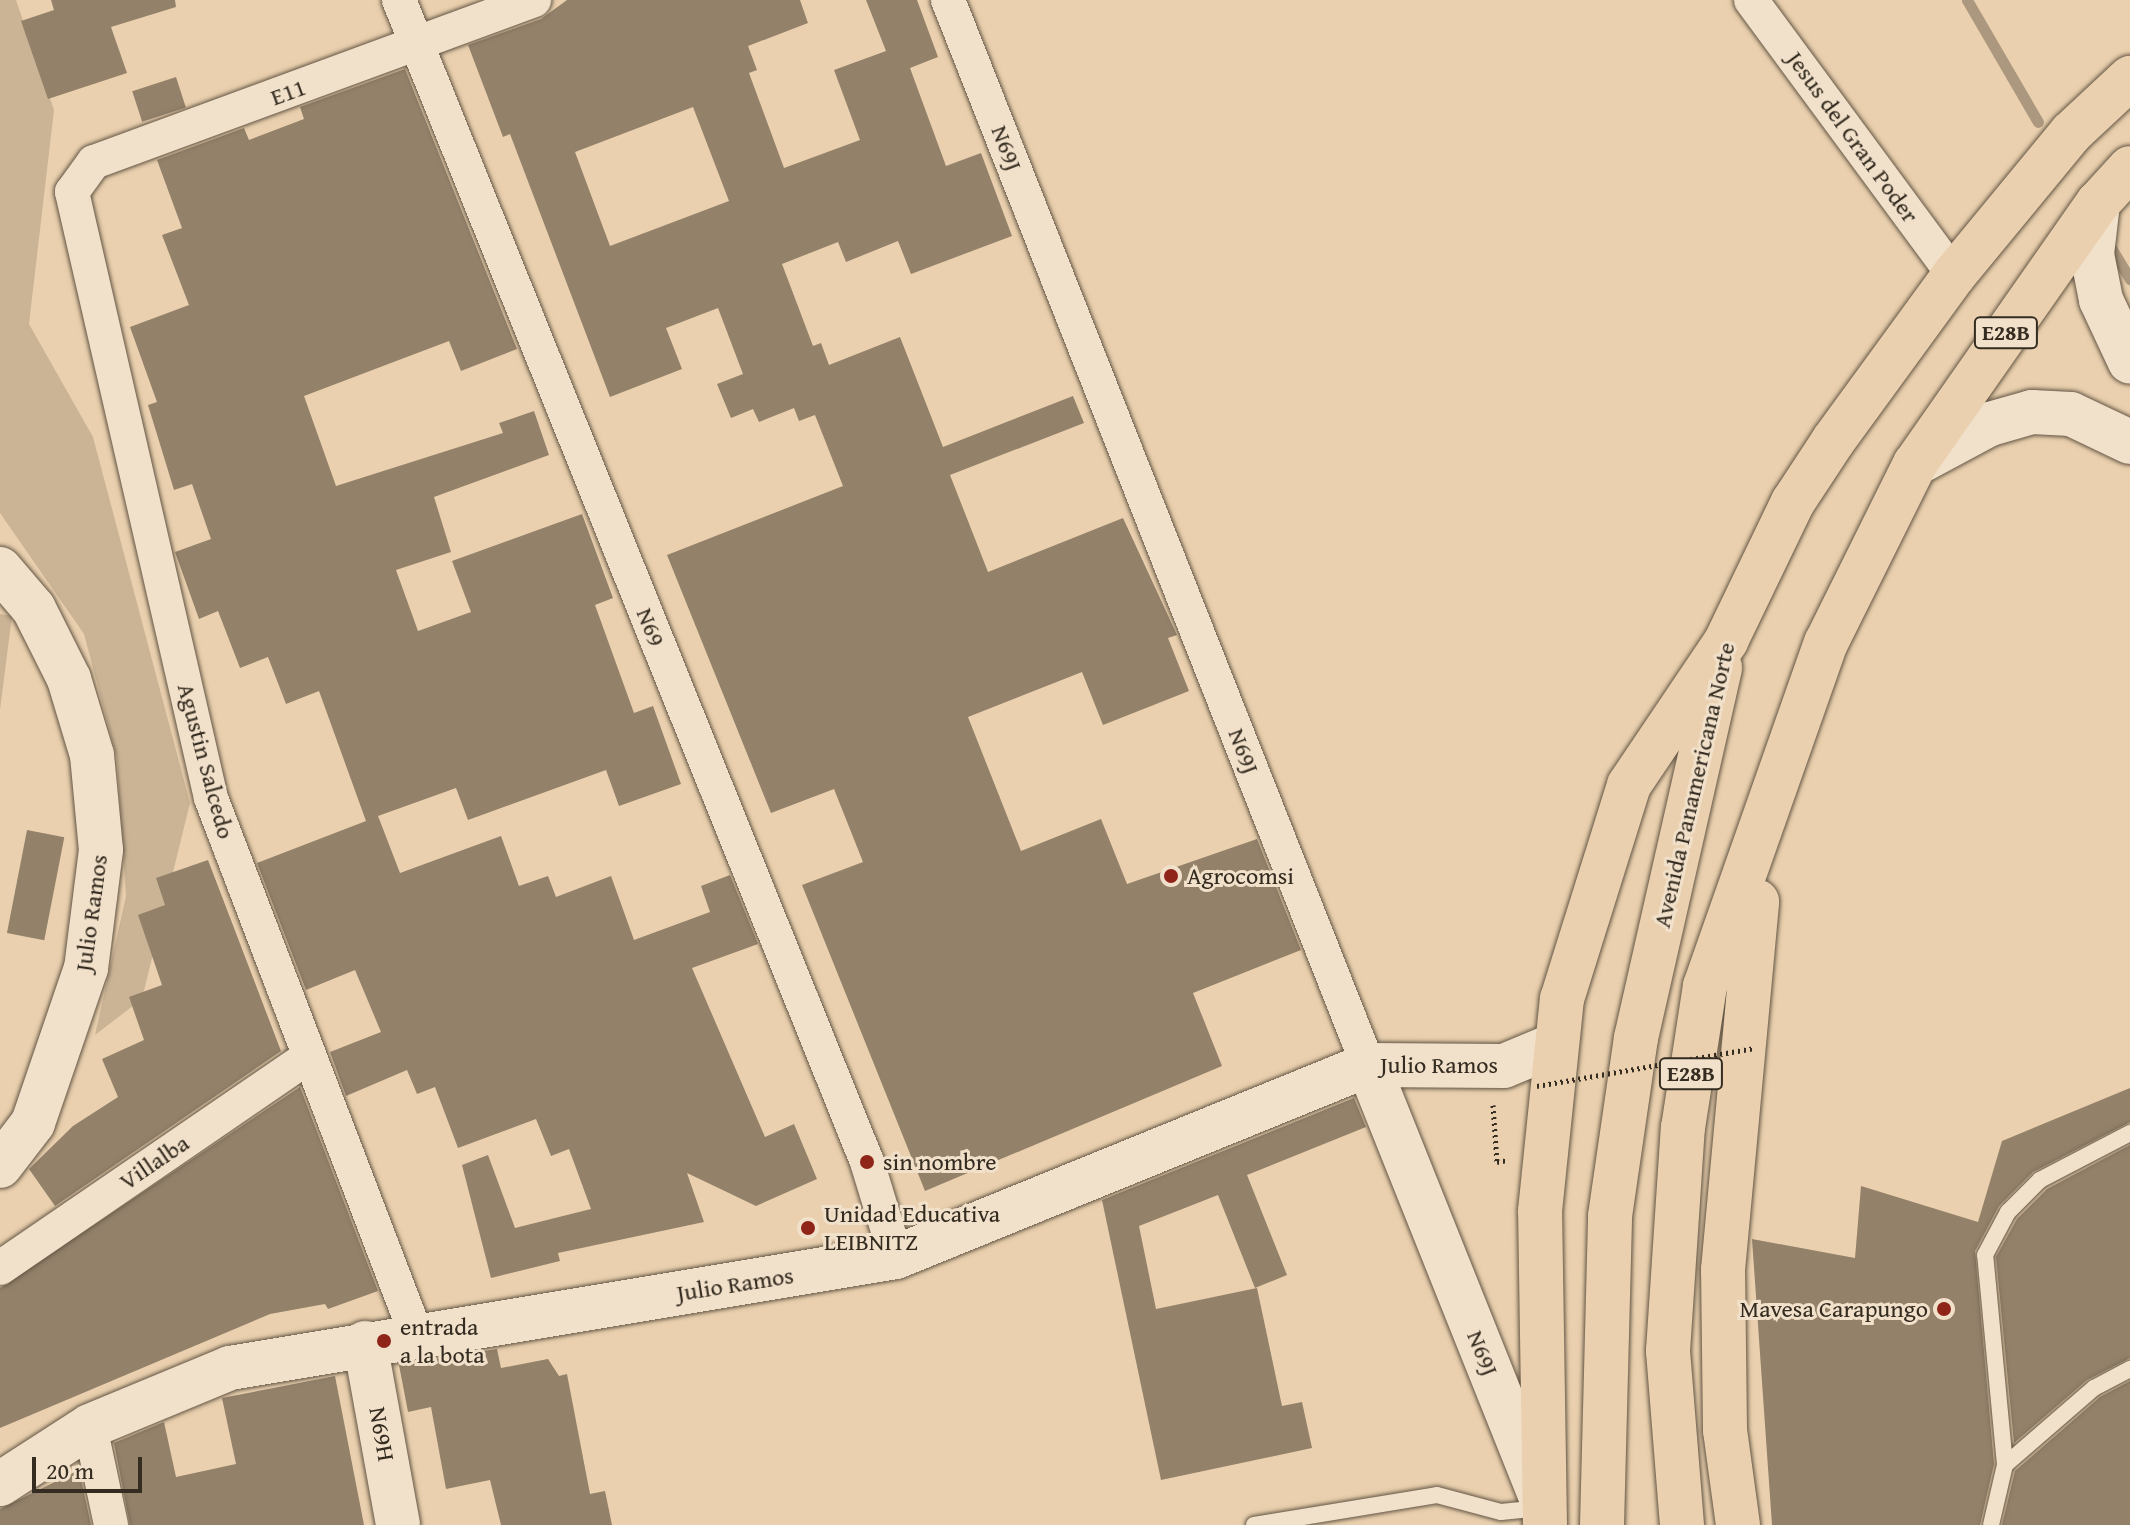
<!DOCTYPE html>
<html>
<head>
<meta charset="utf-8">
<style>
  body { margin:0 }
  #map { position:relative; width:2130px; height:1525px; overflow:hidden; background:#ead0ae; font-family:"Gentium Book Plus",serif }
  div>[style] { position:absolute }
  .green>* { inset:0; background:#cbb496 }
  .stream>* { height:11px; margin:-5.5px; padding:0 5.5px; transform-origin:5.5px; border-radius:5.5px; background:#ac987e }
  .building>* { inset:0; background:#93816a; transform-origin:0 0 }
  .path>* { height:5px; margin-top:-2.5px; transform-origin:0; background:repeating-linear-gradient(90deg,#342c20 0 2px,transparent 0 6px) }
  .roads { filter:drop-shadow(0 0 2px #625544) drop-shadow(0 0 2px #625544) }
  .lane>* { height:16px; margin:-8px; padding:0 8px; transform-origin:8px; border-radius:8px; background:#f1e0ca }
  .street>* { height:34px; margin:-17px; padding:0 17px; transform-origin:17px; border-radius:17px; background:#f1e0ca }
  .secondary>* { height:44px; margin:-22px; padding:0 22px; transform-origin:22px; border-radius:22px; background:#f1e0ca }
  .primary>* { height:44px; margin:-22px; padding:0 22px; transform-origin:22px; border-radius:22px; background:#ead0ae }
  .highway>* { height:44px; margin:-22px; padding:0 22px; transform-origin:22px; border-radius:22px; background:#ead0ae }
  .path-bridge>* { height:5px; margin-top:-2.5px; transform-origin:0; background:repeating-linear-gradient(90deg,#342c20 0 2px,transparent 0 6px) }
  .dots>* { width:22px; height:22px; translate:-50% -50%; box-sizing:border-box; border:4px solid #f1e0ca; border-radius:50% }
  span { translate:-50% -50%; white-space:nowrap; text-align:center; line-height:1.15; -webkit-text-stroke:6px #f1e0ca; paint-order:stroke }
  .shield-label span { padding:2px 6px; background:#f1e0ca; border:2px solid; border-radius:6px; -webkit-text-stroke-width:0 }
  .shield-label { font-size:22px; color:#342c20; font-weight:700 }
  .street-label { font-size:24px; color:#342c20 }
  .poi-label { font-size:24px; color:#342c20 }
  .left { translate:0 -50%; text-align:left }
  .right { translate:-100% -50%; text-align:right }
  .scale { position:absolute; left:32px; top:1457px; width:110px; height:36px; box-sizing:border-box; border:4px solid #342c20; border-top:0; padding-left:10px; font-size:24px; line-height:28px; white-space:nowrap; color:#342c20; -webkit-text-stroke:6px #f1e0ca; paint-order:stroke }
</style>
</head>
<body>
<div id="map">
  <div class="green">
    <i style="clip-path:polygon(0 0,16px 0,54px 110px,29px 324px,93px 437px,190px 803px,142px 999px,95px 1035px,126px 896px,117px 758px,84px 634px,0 513px)"></i>
    <i style="clip-path:polygon(0 614px,12px 616px,0 710px)"></i>
  </div>
  <div class="stream">
    <i style="left:1967px;top:0;width:141px;rotate:59.8deg"></i>
    <i style="left:2110px;top:246px;width:39px;rotate:59deg"></i>
  </div>
  <div class="building">
    <i style="clip-path:polygon(51px 0,175px 0,176px 7px,111px 27px,127px 73px,48px 99px,21px 21px,54px 10px)"></i>
    <i style="clip-path:polygon(evenodd,567px 0,800px 0,808px 23px,748px 46px,757px 70px,749px 73px,784px 168px,860px 140px,834px 70px,886px 51px,866px 0,917px 0,938px 57px,910px 68px,946px 166px,981px 153px,1012px 236px,911px 274px,898px 241px,846px 262px,838px 242px,782px 264px,813px 346px,821px 343px,829px 365px,900px 337px,943px 447px,1073px 396px,1084px 423px,950px 475px,988px 572px,1123px 518px,1177px 635px,1168px 638px,1189px 691px,1103px 725px,1082px 672px,968px 717px,1021px 851px,1101px 819px,1127px 884px,1257px 839px,1301px 950px,1193px 993px,1222px 1066px,925px 1191px,802px 885px,863px 862px,834px 789px,771px 813px,667px 555px,843px 486px,815px 415px,799px 421px,794px 408px,759px 422px,753px 409px,731px 418px,717px 384px,743px 374px,718px 308px,666px 328px,682px 369px,610px 397px,510px 134px,503px 137px,468px 45px,541px 19px,567px 0,693px 107px,729px 201px,610px 246px,575px 152px,693px 107px)"></i>
    <i style="clip-path:polygon(405px 69px,517px 349px,461px 371px,449px 341px,304px 396px,336px 486px,503px 433px,499px 423px,534px 411px,549px 455px,434px 497px,451px 552px,396px 570px,418px 631px,471px 612px,452px 561px,582px 514px,613px 598px,595px 605px,634px 713px,653px 706px,681px 784px,619px 806px,606px 770px,468px 820px,456px 788px,378px 816px,400px 873px,501px 836px,519px 886px,548px 876px,556px 897px,611px 876px,634px 940px,710px 912px,701px 886px,730px 875px,758px 944px,692px 968px,765px 1137px,794px 1124px,817px 1179px,756px 1206px,687px 1173px,704px 1222px,558px 1253px,560px 1261px,491px 1278px,462px 1165px,488px 1155px,515px 1228px,591px 1209px,569px 1149px,551px 1156px,536px 1119px,458px 1148px,435px 1087px,417px 1094px,407px 1070px,346px 1096px,330px 1052px,381px 1032px,355px 970px,306px 990px,257px 863px,366px 821px,319px 691px,286px 704px,268px 657px,240px 668px,218px 611px,199px 619px,175px 552px,211px 539px,192px 484px,174px 490px,148px 405px,157px 402px,130px 327px,189px 305px,162px 235px,182px 228px,157px 160px,244px 128px,249px 140px,304px 119px,300px 107px)"></i>
    <i style="left:176px;top:77px;width:32px;height:46px;rotate:72deg"></i>
    <i style="left:27px;top:830px;width:38px;height:105px;rotate:11deg"></i>
    <i style="clip-path:polygon(208px 860px,281px 1051px,55px 1206px,29px 1169px,73px 1126px,118px 1097px,102px 1059px,144px 1040px,129px 997px,162px 985px,138px 915px,165px 905px,156px 878px)"></i>
    <i style="clip-path:polygon(300px 1087px,378px 1291px,328px 1309px,325px 1304px,270px 1314px,0 1428px,0 1288px)"></i>
    <i style="clip-path:polygon(2130px 1088px,2130px 1122px,2033px 1172px,1999px 1206px,1975px 1251px,1994px 1464px,1980px 1525px,1772px 1525px,1752px 1239px,1855px 1258px,1861px 1186px,1978px 1222px,2002px 1141px)"></i>
    <i style="clip-path:polygon(1354px 1098px,1366px 1127px,1247px 1175px,1287px 1275px,1255px 1288px,1218px 1195px,1139px 1226px,1156px 1309px,1257px 1288px,1282px 1406px,1302px 1402px,1312px 1448px,1161px 1480px,1102px 1200px)"></i>
    <i style="clip-path:polygon(2130px 1145px,2130px 1358px,2087px 1380px,2014px 1443px,1996px 1257px,2017px 1219px,2047px 1189px)"></i>
    <i style="clip-path:polygon(497px 1349px,501px 1368px,548px 1359px,559px 1376px,567px 1374px,590px 1494px,605px 1491px,612px 1525px,501px 1525px,490px 1480px,446px 1489px,431px 1407px,408px 1412px,399px 1365px)"></i>
    <i style="clip-path:polygon(335px 1376px,364px 1525px,130px 1525px,114px 1443px,164px 1422px,176px 1477px,236px 1464px,222px 1398px)"></i>
    <i style="clip-path:polygon(2130px 1381px,2130px 1525px,2002px 1525px,2015px 1471px,2100px 1397px)"></i>
    <i style="clip-path:polygon(79px 1470px,91px 1525px,0 1525px,0 1509px)"></i>
  </div>
  <div class="path">
    <i style="left:1493px;top:1105px;width:57px;rotate:86deg"></i>
    <i style="left:1497px;top:1162px;width:10px;rotate:-11deg"></i>
  </div>
  <div class="roads">
    <div class="lane">
      <i style="left:2005px;top:1465px;width:118px;rotate:-40.9deg"></i>
      <i style="left:2094px;top:1388px;width:41px;rotate:-27.8deg"></i>
      <i style="left:1254px;top:1525px;width:185px;rotate:-9.3deg"></i>
      <i style="left:1437px;top:1495px;width:66px;rotate:14.9deg"></i>
      <i style="left:1501px;top:1512px;width:40px;rotate:-5.7deg"></i>
      <i style="left:1991px;top:1525px;width:62px;rotate:-76.9deg"></i>
      <i style="left:2005px;top:1465px;width:211px;rotate:-95.4deg"></i>
      <i style="left:1985px;top:1255px;width:49px;rotate:-61.9deg"></i>
      <i style="left:2008px;top:1212px;width:45px;rotate:-45deg"></i>
      <i style="left:2040px;top:1180px;width:102px;rotate:-27.6deg"></i>
    </div>
    <div class="street">
      <i style="left:399px;top:0;width:1253px;rotate:68.06deg"></i>
      <i style="left:867px;top:1162px;width:99px;rotate:73deg"></i>
      <i style="left:948px;top:0;width:1145px;rotate:68.48deg"></i>
      <i style="left:1751px;top:0;width:342px;rotate:53.6deg"></i>
      <i style="left:0;top:1268px;width:373px;rotate:-34.4deg"></i>
      <i style="left:417px;top:1337px;width:577px;rotate:-110.92deg"></i>
      <i style="left:211px;top:798px;width:622px;rotate:-102.92deg"></i>
      <i style="left:72px;top:192px;width:37px;rotate:-54deg"></i>
      <i style="left:94px;top:162px;width:469px;rotate:-20.2deg"></i>
      <i style="left:90px;top:1426px;width:101px;rotate:78deg"></i>
    </div>
    <div class="secondary">
      <i style="left:2098px;top:203px;width:51px;rotate:96.7deg"></i>
      <i style="left:2092px;top:254px;width:47px;rotate:78.9deg"></i>
      <i style="left:2101px;top:300px;width:68px;rotate:64.9deg"></i>
      <i style="left:1915px;top:464px;width:85px;rotate:-28.1deg"></i>
      <i style="left:1990px;top:424px;width:44px;rotate:-15.9deg"></i>
      <i style="left:2032px;top:412px;width:39px;rotate:3deg"></i>
      <i style="left:2071px;top:414px;width:65px;rotate:25.4deg"></i>
      <i style="left:0;top:569px;width:52px;rotate:49.6deg"></i>
      <i style="left:34px;top:609px;width:78px;rotate:63.4deg"></i>
      <i style="left:69px;top:679px;width:79px;rotate:73.2deg"></i>
      <i style="left:92px;top:755px;width:95px;rotate:84.6deg"></i>
      <i style="left:101px;top:850px;width:119px;rotate:97.2deg"></i>
      <i style="left:86px;top:968px;width:164px;rotate:108.9deg"></i>
      <i style="left:33px;top:1123px;width:54px;rotate:127.5deg"></i>
      <i style="left:1368px;top:1065px;width:469px;rotate:68.2deg"></i>
      <i style="left:365px;top:1343px;width:185px;rotate:79.7deg"></i>
      <i style="left:0;top:1484px;width:107px;rotate:-32.8deg"></i>
      <i style="left:90px;top:1426px;width:152px;rotate:-22.5deg"></i>
      <i style="left:230px;top:1368px;width:675px;rotate:-9.46deg"></i>
      <i style="left:896px;top:1257px;width:510px;rotate:-22.14deg"></i>
      <i style="left:1368px;top:1065px;width:136px;rotate:0.4deg"></i>
      <i style="left:1504px;top:1066px;width:57px;rotate:-22.5deg"></i>
    </div>
    <div class="primary">
      <i style="left:1726px;top:641px;width:154px;rotate:-64.3deg"></i>
      <i style="left:1793px;top:502px;width:73px;rotate:-56.7deg"></i>
      <i style="left:1833px;top:441px;width:205px;rotate:-53.9deg"></i>
      <i style="left:1954px;top:275px;width:184px;rotate:-50.5deg"></i>
      <i style="left:2071px;top:133px;width:81px;rotate:-43deg"></i>
      <i style="left:1826px;top:643px;width:200px;rotate:-63.6deg"></i>
      <i style="left:1915px;top:464px;width:319px;rotate:-55deg"></i>
      <i style="left:2098px;top:203px;width:47px;rotate:-47.6deg"></i>
    </div>
    <div class="highway">
      <i style="left:1545px;top:1525px;width:314px;rotate:-90.9deg"></i>
      <i style="left:1540px;top:1211px;width:213px;rotate:-84.1deg"></i>
      <i style="left:1562px;top:999px;width:224px;rotate:-72.6deg"></i>
      <i style="left:1629px;top:785px;width:174px;rotate:-56deg"></i>
      <i style="left:1602px;top:1525px;width:309px;rotate:-88.5deg"></i>
      <i style="left:1610px;top:1216px;width:180px;rotate:-81.7deg"></i>
      <i style="left:1636px;top:1038px;width:380px;rotate:-77.2deg"></i>
      <i style="left:1682px;top:1525px;width:175px;rotate:-94.6deg"></i>
      <i style="left:1668px;top:1351px;width:224px;rotate:-86.2deg"></i>
      <i style="left:1683px;top:1128px;width:144px;rotate:-81.2deg"></i>
      <i style="left:1705px;top:986px;width:364px;rotate:-70.6deg"></i>
      <i style="left:1738px;top:1525px;width:96px;rotate:-97.8deg"></i>
      <i style="left:1725px;top:1430px;width:160px;rotate:-90.7deg"></i>
      <i style="left:1723px;top:1270px;width:370px;rotate:-84.7deg"></i>
    </div>
  </div>
  <div class="path-bridge">
    <i style="left:1537px;top:1086px;width:221px;rotate:-9.9deg"></i>
  </div>
  <div class="dots">
    <i style="left:1171px;top:876px;background:#8f2418"></i>
    <i style="left:867px;top:1162px;background:#8f2418"></i>
    <i style="left:808px;top:1228px;background:#8f2418"></i>
    <i style="left:1944px;top:1309px;background:#8f2418"></i>
    <i style="left:384px;top:1341px;background:#8f2418"></i>
  </div>
  <div class="shield-label">
    <span style="left:2006px;top:333px">E28B</span>
    <span style="left:1691px;top:1074px">E28B</span>
  </div>
  <div class="street-label">
    <span style="left:288px;top:92px;rotate:-20deg">E11</span>
    <span style="left:1853px;top:137px;rotate:54deg">Jesus del Gran Poder</span>
    <span style="left:1007px;top:148px;rotate:69deg">N69J</span>
    <span style="left:651px;top:627px;rotate:68deg">N69</span>
    <span style="left:1244px;top:751px;rotate:69deg">N69J</span>
    <span style="left:206px;top:761px;rotate:75deg">Agustin Salcedo</span>
    <span style="left:1694px;top:785px;rotate:-77deg">Avenida Panamericana Norte</span>
    <span style="left:91px;top:913px;rotate:-82deg">Julio Ramos</span>
    <span style="left:1439px;top:1065px">Julio Ramos</span>
    <span style="left:154px;top:1162px;rotate:-34deg">Villalba</span>
    <span style="left:735px;top:1284px;rotate:-9deg">Julio Ramos</span>
    <span style="left:1483px;top:1353px;rotate:68deg">N69J</span>
    <span style="left:382px;top:1434px;rotate:80deg">N69H</span>
  </div>
  <div class="poi-label">
    <span class="left" style="left:1187px;top:876px">Agrocomsi</span>
    <span class="left" style="left:883px;top:1162px">sin nombre</span>
    <span class="left" style="left:824px;top:1228px">Unidad Educativa<br>LEIBNITZ</span>
    <span class="right" style="left:1928px;top:1309px">Mavesa Carapungo</span>
    <span class="left" style="left:400px;top:1341px">entrada<br>a la bota</span>
  </div>
  <div class="scale">20 m</div>
</div>
</body>
</html>
